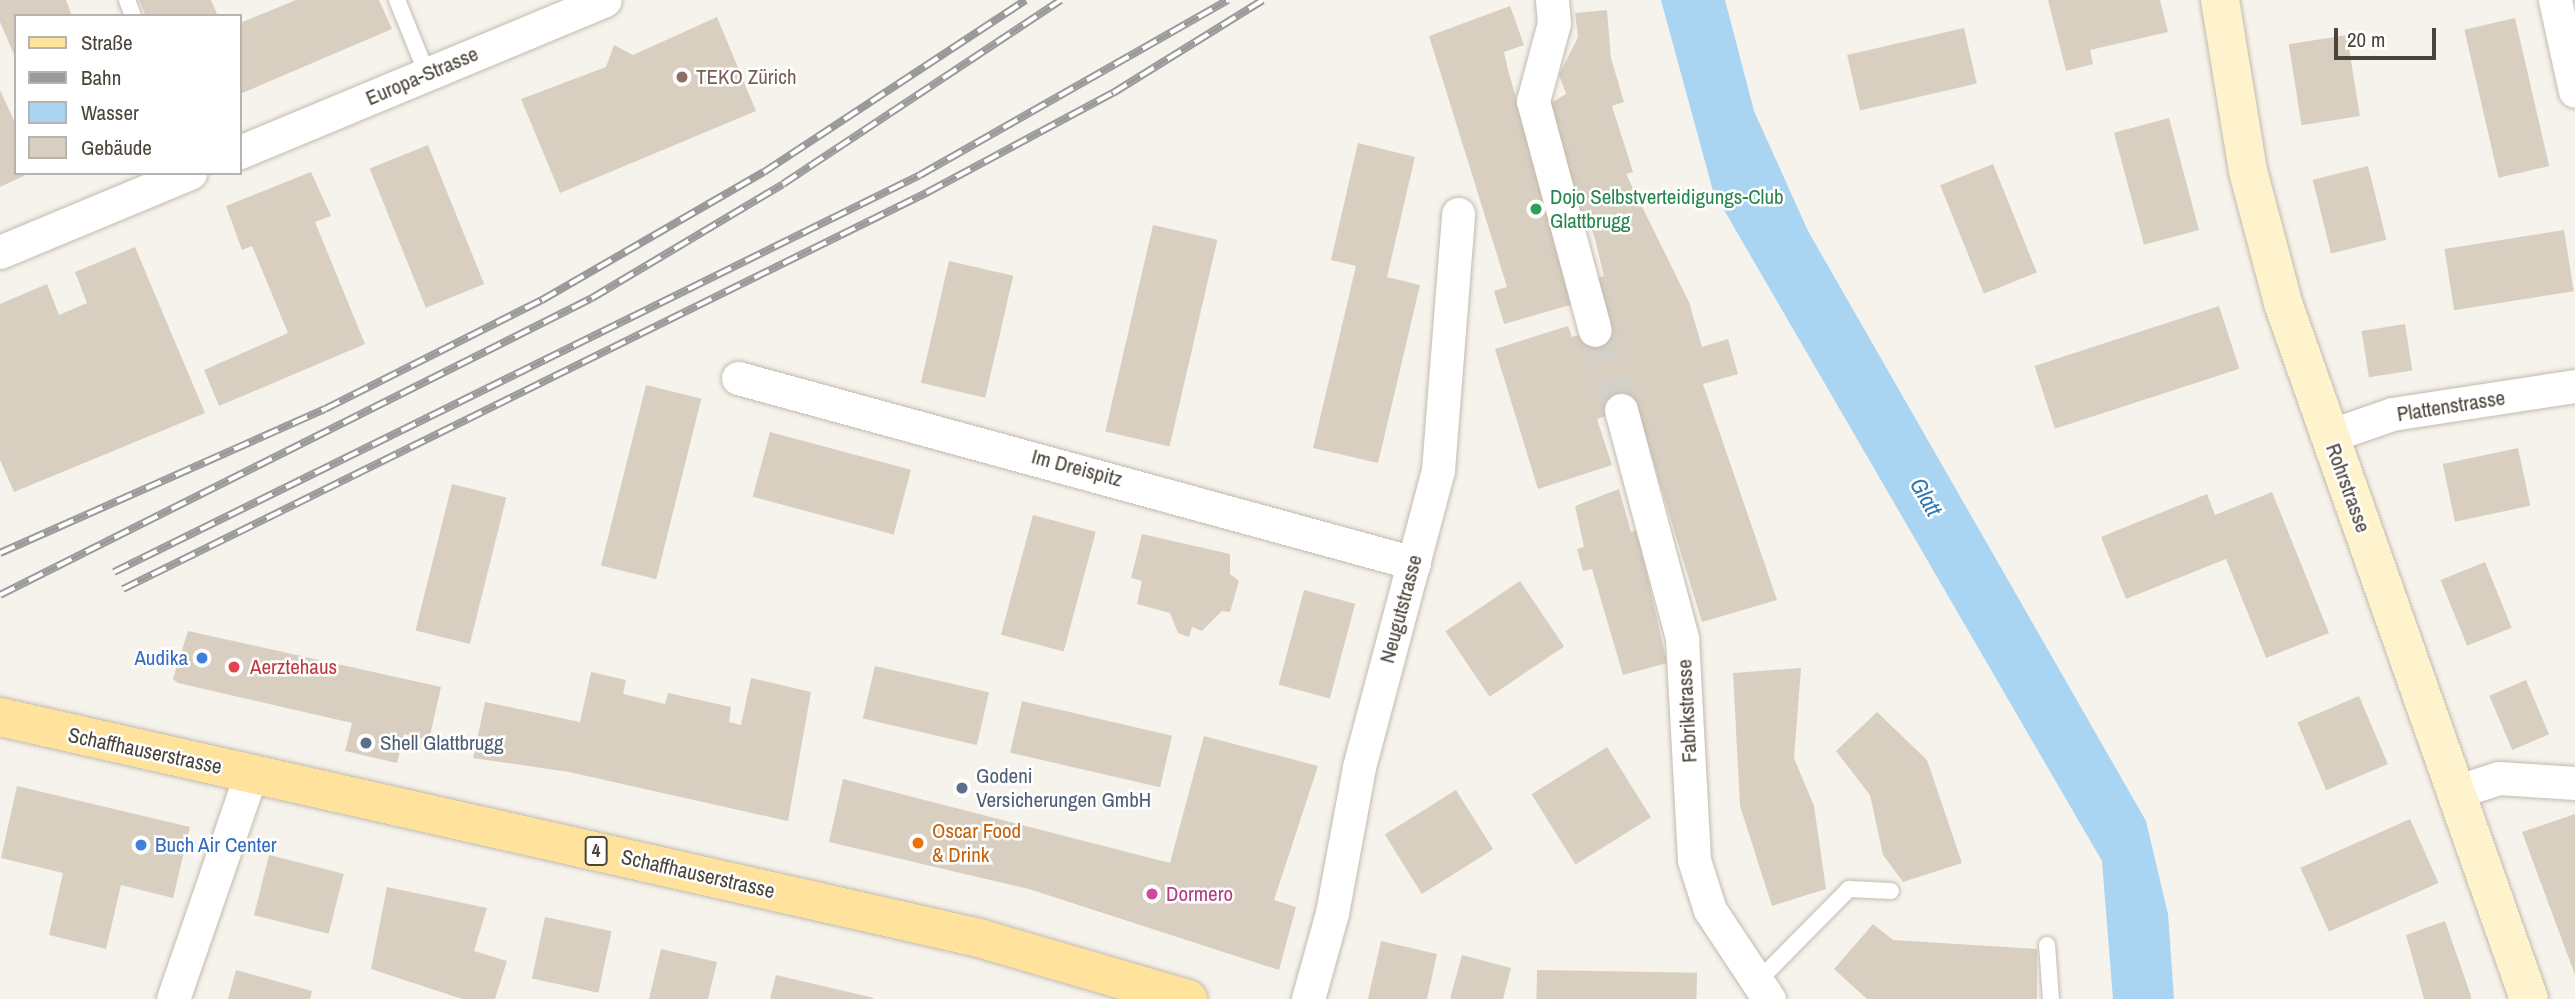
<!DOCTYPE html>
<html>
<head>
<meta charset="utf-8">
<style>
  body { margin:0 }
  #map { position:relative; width:2575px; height:999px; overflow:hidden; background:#f6f3ec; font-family:"Archivo Narrow",sans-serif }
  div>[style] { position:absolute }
  .water>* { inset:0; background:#a9d4f2 }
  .building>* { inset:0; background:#d8cfc1; transform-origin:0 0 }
  .minor-tunnel>* { height:33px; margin-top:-16.5px; transform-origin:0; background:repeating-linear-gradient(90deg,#d4d0c8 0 33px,transparent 0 50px) }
  .roads { filter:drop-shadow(0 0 2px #c2bbae) drop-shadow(0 0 2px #c2bbae) }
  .service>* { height:16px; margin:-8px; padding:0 8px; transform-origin:8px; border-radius:8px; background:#fff }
  .minor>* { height:33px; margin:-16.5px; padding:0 16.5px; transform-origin:16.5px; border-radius:16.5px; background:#fff }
  .secondary>* { height:38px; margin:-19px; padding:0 19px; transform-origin:19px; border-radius:19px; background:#fff3cd }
  .primary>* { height:38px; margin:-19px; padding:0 19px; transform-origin:19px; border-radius:19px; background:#ffe39c }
  .rail>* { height:8px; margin-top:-4px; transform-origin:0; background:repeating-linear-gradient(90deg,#fff 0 16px,#9a9a9a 0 32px); box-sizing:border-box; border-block:2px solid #9a9a9a }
  .dots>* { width:19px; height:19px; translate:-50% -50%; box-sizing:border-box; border:4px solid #fff; border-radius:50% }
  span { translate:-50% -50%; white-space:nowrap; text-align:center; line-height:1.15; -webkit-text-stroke:5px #fff; paint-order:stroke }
  .shield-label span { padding:2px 5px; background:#fff; border:2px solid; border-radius:5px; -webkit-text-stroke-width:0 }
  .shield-label { font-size:19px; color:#4b4439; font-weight:700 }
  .street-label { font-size:21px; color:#4b4439 }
  .education-label { font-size:21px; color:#785e54 }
  .left { translate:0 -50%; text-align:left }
  .leisure-label { font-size:21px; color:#27864d }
  .shop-label { font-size:21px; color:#366cbe }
  .right { translate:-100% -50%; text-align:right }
  .health-label { font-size:21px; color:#be3a42 }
  .service-label { font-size:21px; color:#4e5e75 }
  .food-label { font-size:21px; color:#c56008 }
  .hotel-label { font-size:21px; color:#b23c85 }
  .water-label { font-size:23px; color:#2e7ab2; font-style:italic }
  .legend { position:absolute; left:14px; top:14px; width:228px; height:161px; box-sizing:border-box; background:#fff; border:2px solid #b7b4b0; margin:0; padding:9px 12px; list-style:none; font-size:21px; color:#4b4439 }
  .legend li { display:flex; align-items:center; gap:14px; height:35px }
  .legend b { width:35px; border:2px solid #b7b4b0 }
  .scale { position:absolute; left:2334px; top:28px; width:102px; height:32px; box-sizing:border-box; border:4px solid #4b4439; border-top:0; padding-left:9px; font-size:21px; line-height:24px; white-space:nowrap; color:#4b4439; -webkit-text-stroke:5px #fff; paint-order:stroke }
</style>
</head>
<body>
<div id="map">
  <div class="water">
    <i style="clip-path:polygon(1661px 0,1725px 0,1754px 111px,1808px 231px,2146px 821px,2168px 914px,2174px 999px,2113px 999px,2102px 861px,1713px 191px)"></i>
  </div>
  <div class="building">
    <i style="clip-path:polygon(0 0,66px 0,72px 16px,16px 16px,16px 59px,0 22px)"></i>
    <i style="clip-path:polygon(139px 0,211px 0,218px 16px,146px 16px)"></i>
    <i style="clip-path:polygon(296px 0,379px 0,392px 29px,240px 94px,240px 23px)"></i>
    <i style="clip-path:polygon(2048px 0,2160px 0,2168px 32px,2090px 50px,2093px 64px,2066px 71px)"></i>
    <i style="clip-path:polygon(1510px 6px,1524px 45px,1504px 52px,1509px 74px,1577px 303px,1504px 324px,1494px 291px,1507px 287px,1429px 36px)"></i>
    <i style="clip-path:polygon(1607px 10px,1611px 58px,1624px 102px,1612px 106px,1633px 172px,1626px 174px,1689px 302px,1702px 347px,1728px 339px,1738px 374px,1703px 384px,1777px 600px,1702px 622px,1636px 405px,1597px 419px,1612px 465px,1538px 489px,1495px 349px,1568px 326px,1572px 337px,1610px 326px,1596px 279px,1604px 276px,1595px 239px,1587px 216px,1577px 219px,1543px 108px,1566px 94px,1559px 75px,1578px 37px,1575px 13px)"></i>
    <i style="clip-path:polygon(717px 17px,756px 111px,560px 193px,521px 99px,606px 67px,614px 45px,633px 55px)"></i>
    <i style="left:2515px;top:18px;width:152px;height:52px;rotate:77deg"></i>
    <i style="left:1964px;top:28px;width:57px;height:120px;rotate:77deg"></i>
    <i style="left:2347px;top:35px;width:82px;height:59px;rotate:81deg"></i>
    <i style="clip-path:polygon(0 90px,16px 125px,16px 173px,30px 173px,0 187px)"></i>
    <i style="left:2169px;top:118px;width:116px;height:57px;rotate:75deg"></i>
    <i style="clip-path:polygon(1358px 143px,1415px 157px,1387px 277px,1420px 285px,1378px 463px,1313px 448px,1356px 266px,1331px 260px)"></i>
    <i style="left:428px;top:145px;width:150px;height:63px;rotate:68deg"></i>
    <i style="left:1993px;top:164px;width:117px;height:57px;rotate:68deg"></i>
    <i style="left:2368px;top:166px;width:76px;height:57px;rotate:76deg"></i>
    <i style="clip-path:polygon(311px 172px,331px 216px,315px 222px,365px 344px,219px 406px,204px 370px,288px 333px,252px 246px,242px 250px,226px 206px)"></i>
    <i style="left:1153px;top:225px;width:66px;height:212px;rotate:13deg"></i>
    <i style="left:2564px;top:230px;width:62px;height:121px;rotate:81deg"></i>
    <i style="clip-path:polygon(135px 247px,205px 413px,14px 492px,0 460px,0 304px,47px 284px,59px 315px,87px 303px,75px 272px)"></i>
    <i style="left:949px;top:261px;width:66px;height:125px;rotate:13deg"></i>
    <i style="left:2219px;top:306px;width:66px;height:194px;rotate:72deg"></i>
    <i style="left:2405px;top:324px;width:47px;height:44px;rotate:81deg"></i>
    <i style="left:646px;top:385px;width:57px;height:186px;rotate:14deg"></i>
    <i style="left:770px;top:432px;width:146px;height:67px;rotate:15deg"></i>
    <i style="left:2518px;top:448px;width:59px;height:77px;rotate:78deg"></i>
    <i style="left:452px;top:484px;width:56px;height:151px;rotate:14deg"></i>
    <i style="clip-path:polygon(1619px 489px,1631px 532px,1637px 530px,1667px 663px,1623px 675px,1592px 569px,1583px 571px,1577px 549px,1584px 547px,1575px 506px)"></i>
    <i style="clip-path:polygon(2272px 492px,2329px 633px,2266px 658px,2226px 559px,2126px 599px,2101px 537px,2207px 494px,2215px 515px)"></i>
    <i style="left:1033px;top:515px;width:65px;height:124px;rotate:15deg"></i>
    <i style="clip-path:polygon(1142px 534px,1230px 554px,1230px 574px,1239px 581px,1230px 612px,1222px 611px,1202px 631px,1192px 627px,1189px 637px,1178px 633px,1170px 613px,1137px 604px,1142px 581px,1131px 578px)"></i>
    <i style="left:2485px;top:562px;width:71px;height:48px;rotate:68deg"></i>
    <i style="left:1520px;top:581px;width:79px;height:90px;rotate:56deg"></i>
    <i style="left:1304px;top:590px;width:53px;height:98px;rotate:15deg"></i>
    <i style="clip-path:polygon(188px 631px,441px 687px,429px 740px,404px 734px,397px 763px,345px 751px,352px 723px,178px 683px,173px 679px)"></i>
    <i style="left:875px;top:666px;width:117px;height:54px;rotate:13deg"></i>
    <i style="clip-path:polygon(1801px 668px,1794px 758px,1814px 806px,1826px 889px,1772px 906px,1740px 806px,1733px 673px)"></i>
    <i style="clip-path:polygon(591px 672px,626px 680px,623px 694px,665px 704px,668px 693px,731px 707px,729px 722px,741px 725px,751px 678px,811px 692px,788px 821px,569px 772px,473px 758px,485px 702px,580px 722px)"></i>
    <i style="left:2526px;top:680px;width:59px;height:40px;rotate:67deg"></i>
    <i style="left:2359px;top:696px;width:74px;height:67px;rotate:67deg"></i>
    <i style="left:1022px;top:701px;width:154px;height:53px;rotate:13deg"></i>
    <i style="clip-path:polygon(1877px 712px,1927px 760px,1962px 863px,1903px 882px,1883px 855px,1870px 795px,1836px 751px)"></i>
    <i style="clip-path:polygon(1204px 736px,1318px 766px,1274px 900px,1296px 907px,1279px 970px,1029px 889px,829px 842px,843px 779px,1170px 863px)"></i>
    <i style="left:1607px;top:747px;width:83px;height:89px;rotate:58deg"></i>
    <i style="clip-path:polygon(17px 786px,190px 827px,173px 898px,121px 885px,106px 949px,49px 935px,63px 873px,1px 858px)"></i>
    <i style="left:1456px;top:790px;width:70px;height:84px;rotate:58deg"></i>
    <i style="clip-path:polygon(2575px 814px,2575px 975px,2522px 832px)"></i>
    <i style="left:2410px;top:819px;width:70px;height:120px;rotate:66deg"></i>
    <i style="left:269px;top:855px;width:77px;height:62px;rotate:14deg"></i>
    <i style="clip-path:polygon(387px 887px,487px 908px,474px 951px,507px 961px,495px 999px,462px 999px,371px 969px)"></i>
    <i style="left:545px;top:917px;width:68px;height:63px;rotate:12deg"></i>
    <i style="clip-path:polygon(2445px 921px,2471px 996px,2471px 999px,2424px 999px,2406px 935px)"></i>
    <i style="clip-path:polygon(1873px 924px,1893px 940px,2037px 949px,2037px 999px,1867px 999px,1834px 969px)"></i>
    <i style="clip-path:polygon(1381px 941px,1437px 954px,1427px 999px,1368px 999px)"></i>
    <i style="clip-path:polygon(661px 949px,717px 962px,708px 999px,649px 999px)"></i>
    <i style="clip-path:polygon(1462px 955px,1511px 968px,1503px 999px,1450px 999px)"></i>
    <i style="clip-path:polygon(236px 970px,312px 991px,310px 999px,228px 999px)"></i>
    <i style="left:1537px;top:970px;width:160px;height:29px;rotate:1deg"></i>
    <i style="clip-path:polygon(776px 975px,874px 998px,873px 999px,770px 999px)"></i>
  </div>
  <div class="minor-tunnel">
    <i style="left:1595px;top:330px;width:84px;rotate:72deg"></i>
  </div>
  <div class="roads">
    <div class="service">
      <i style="left:127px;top:0;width:17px;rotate:69deg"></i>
      <i style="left:397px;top:0;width:80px;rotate:67.9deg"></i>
      <i style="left:2047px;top:945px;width:54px;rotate:85.8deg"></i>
      <i style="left:1760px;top:979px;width:127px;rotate:-45.3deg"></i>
      <i style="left:1849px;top:889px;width:42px;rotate:2.7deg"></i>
    </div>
    <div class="minor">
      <i style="left:1552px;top:0;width:23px;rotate:85deg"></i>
      <i style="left:1554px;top:23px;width:81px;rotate:105.1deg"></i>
      <i style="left:1533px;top:101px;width:237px;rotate:74.9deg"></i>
      <i style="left:2555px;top:0;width:93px;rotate:77.6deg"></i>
      <i style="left:240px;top:152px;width:395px;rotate:-22.6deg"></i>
      <i style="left:0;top:252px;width:206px;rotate:-22.6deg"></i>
      <i style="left:738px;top:378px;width:701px;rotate:15.31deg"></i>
      <i style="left:1621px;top:410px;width:236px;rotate:75deg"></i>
      <i style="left:1682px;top:638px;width:222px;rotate:86.9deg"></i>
      <i style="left:1694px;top:860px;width:52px;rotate:72.3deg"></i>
      <i style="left:1710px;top:910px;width:107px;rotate:56.5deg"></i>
      <i style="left:2329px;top:436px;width:67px;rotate:-19.2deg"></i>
      <i style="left:2392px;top:414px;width:185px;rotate:-8.7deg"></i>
      <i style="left:2455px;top:792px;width:46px;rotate:-17.7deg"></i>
      <i style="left:2499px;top:778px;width:76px;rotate:3.8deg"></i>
      <i style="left:173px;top:999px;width:238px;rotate:-70.9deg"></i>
      <i style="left:1308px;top:999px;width:89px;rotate:-74.4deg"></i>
      <i style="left:1332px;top:913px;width:148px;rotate:-79.5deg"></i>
      <i style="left:1359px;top:767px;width:307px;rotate:-75.1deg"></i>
      <i style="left:1438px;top:470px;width:257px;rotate:-85.5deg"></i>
    </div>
    <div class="secondary">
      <i style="left:2220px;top:0;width:173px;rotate:80.7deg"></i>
      <i style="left:2248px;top:171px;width:137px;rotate:75.1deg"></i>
      <i style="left:2283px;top:303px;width:738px;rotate:70.53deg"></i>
    </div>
    <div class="primary">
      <i style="left:0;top:717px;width:1004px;rotate:12.72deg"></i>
      <i style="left:979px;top:938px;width:218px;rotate:16.3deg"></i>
    </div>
  </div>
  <div class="rail">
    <i style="left:0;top:553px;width:355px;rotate:-23.9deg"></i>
    <i style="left:325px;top:409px;width:243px;rotate:-26.7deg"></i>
    <i style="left:542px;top:300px;width:256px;rotate:-30deg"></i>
    <i style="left:764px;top:172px;width:313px;rotate:-33.3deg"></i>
    <i style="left:114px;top:572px;width:898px;rotate:-26.22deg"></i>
    <i style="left:920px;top:175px;width:354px;rotate:-29.6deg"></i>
    <i style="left:123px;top:589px;width:898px;rotate:-26.25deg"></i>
    <i style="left:928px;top:192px;width:210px;rotate:-28.2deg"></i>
    <i style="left:1113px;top:93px;width:176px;rotate:-31.8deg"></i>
    <i style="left:0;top:595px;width:662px;rotate:-26.64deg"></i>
    <i style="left:592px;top:298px;width:222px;rotate:-30.8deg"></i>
    <i style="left:783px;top:184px;width:333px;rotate:-33.5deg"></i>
  </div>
  <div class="dots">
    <i style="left:682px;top:77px;background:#8d6e63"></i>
    <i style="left:1536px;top:209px;background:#2e9e5b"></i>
    <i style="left:202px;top:658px;background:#3f7fe0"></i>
    <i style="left:234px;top:667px;background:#e0444e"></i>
    <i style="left:366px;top:743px;background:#5c6f8a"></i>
    <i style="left:962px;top:788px;background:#5c6f8a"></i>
    <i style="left:918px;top:843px;background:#e8710a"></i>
    <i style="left:141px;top:845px;background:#3f7fe0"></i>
    <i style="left:1152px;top:894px;background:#d1479c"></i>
  </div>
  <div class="shield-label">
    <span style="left:596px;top:851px">4</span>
  </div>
  <div class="street-label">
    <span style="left:422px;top:76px;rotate:-23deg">Europa-Strasse</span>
    <span style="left:2451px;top:406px;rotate:-9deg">Plattenstrasse</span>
    <span style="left:1077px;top:468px;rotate:15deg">Im Dreispitz</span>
    <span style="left:2348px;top:488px;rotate:70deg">Rohrstrasse</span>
    <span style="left:1401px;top:609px;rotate:-75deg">Neugutstrasse</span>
    <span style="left:1687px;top:711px;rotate:-93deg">Fabrikstrasse</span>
    <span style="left:145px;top:751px;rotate:12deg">Schaffhauserstrasse</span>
    <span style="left:698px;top:874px;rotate:13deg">Schaffhauserstrasse</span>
  </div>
  <div class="education-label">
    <span class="left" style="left:696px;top:77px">TEKO Zürich</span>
  </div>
  <div class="leisure-label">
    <span class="left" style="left:1550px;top:209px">Dojo Selbstverteidigungs-Club<br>Glattbrugg</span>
  </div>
  <div class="shop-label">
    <span class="right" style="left:188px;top:658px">Audika</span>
    <span class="left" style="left:155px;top:845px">Buch Air Center</span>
  </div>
  <div class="health-label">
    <span class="left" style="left:250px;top:667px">Aerztehaus</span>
  </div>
  <div class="service-label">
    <span class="left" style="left:380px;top:743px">Shell Glattbrugg</span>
    <span class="left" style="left:976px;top:788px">Godeni<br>Versicherungen GmbH</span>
  </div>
  <div class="food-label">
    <span class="left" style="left:932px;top:843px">Oscar Food<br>&amp; Drink</span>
  </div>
  <div class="hotel-label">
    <span class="left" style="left:1166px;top:894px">Dormero</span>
  </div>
  <div class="water-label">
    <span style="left:1926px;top:497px;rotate:60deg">Glatt</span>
  </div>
  <ul class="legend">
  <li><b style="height:9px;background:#ffe39c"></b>Straße</li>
  <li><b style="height:9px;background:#9a9a9a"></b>Bahn</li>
  <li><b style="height:19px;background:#a9d4f2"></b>Wasser</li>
  <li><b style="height:19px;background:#d8cfc1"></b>Gebäude</li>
  </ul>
  <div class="scale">20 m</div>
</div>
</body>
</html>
